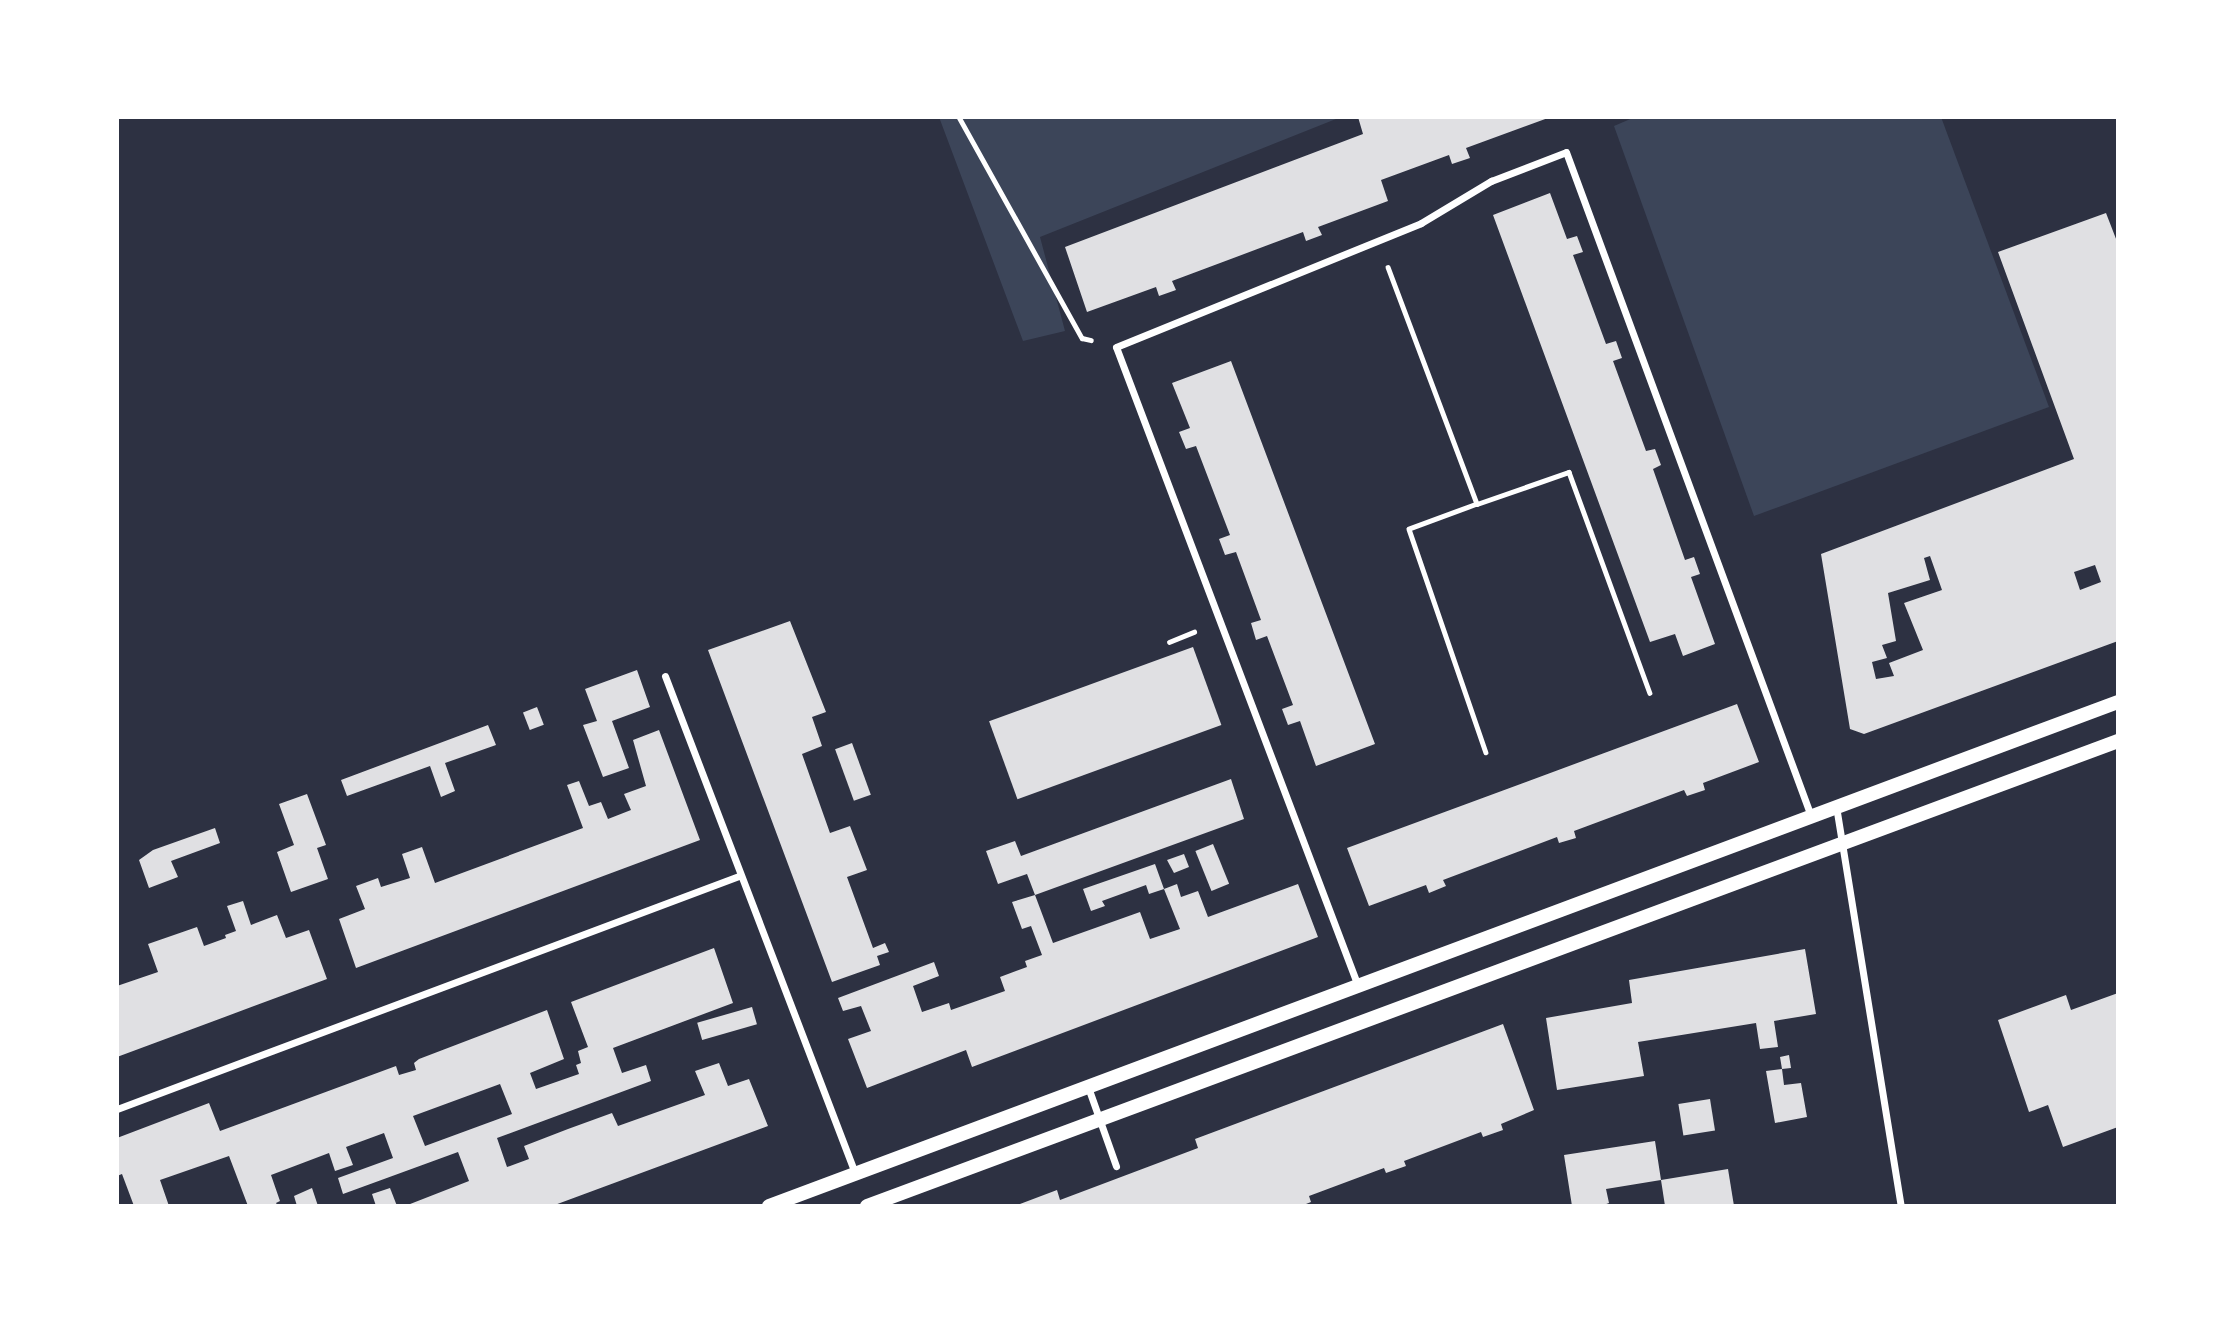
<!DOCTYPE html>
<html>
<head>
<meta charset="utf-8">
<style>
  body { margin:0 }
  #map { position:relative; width:2235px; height:1323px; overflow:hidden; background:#2d3142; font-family:Mulish,sans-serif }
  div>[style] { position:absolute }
  .green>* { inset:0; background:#3c4559 }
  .building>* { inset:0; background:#e0e0e3; transform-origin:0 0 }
  .path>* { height:4.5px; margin:-2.25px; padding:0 2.25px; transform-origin:2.25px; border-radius:2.25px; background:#fff }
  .minor>* { height:7px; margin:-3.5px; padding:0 3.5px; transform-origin:3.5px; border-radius:3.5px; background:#fff }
  .secondary>* { height:14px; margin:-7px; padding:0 7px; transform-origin:7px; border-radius:7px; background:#fff }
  span { translate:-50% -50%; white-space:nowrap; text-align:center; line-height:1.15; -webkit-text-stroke:5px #fff; paint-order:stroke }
  .frame { position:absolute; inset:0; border:119px solid #fff; pointer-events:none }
</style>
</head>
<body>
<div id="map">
  <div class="green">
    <i style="clip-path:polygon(939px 117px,1341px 117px,1040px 237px,1065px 331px,1023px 341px)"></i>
    <i style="clip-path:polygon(1635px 117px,1941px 117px,2049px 407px,1754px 516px,1614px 126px)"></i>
  </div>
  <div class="building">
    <i style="clip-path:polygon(1358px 117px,1548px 118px,1466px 148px,1470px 158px,1452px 164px,1449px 155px,1381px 180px,1388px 201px,1318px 227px,1322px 235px,1306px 241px,1303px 232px,1172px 281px,1176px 290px,1159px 296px,1156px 287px,1087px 312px,1065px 247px,1363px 134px)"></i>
    <i style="clip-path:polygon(1550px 193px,1567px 239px,1577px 236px,1583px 252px,1573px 255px,1606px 344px,1616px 341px,1622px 358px,1613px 361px,1646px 451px,1655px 449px,1661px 465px,1653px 469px,1685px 560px,1694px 557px,1700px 574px,1691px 577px,1715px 644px,1683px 656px,1675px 634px,1650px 642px,1493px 215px)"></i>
    <i style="clip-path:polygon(evenodd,2106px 213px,2118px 244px,2118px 641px,1864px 734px,1850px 729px,1821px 554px,2074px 459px,1998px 252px,2106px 213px,1930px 556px,1942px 590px,1904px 603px,1923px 650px,1889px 663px,1894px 676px,1876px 679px,1872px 662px,1887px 658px,1882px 645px,1896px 641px,1888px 593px,1930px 580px,1924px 558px,1930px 556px,2106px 213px,2095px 565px,2101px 582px,2080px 590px,2074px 572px,2095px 565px)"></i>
    <i style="clip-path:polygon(1231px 361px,1375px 744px,1316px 766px,1300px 721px,1288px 725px,1282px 709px,1293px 705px,1267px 636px,1256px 640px,1251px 623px,1261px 620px,1236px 552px,1225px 555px,1219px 539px,1230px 535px,1196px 446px,1186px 449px,1179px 432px,1190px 428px,1172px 383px)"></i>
    <i style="clip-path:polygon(790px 621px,826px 712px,812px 717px,822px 746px,802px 754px,830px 833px,850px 826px,867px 870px,847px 877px,873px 948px,885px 943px,889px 952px,877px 956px,880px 965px,832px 982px,708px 650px)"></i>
    <i style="left:1193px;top:647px;width:83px;height:217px;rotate:70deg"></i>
    <i style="clip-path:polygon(637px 670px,650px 707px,612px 721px,629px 768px,603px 777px,583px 725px,597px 721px,585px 689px)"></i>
    <i style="clip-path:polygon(1737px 704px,1759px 762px,1703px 783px,1705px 790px,1687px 796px,1684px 790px,1574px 831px,1576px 838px,1559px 843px,1557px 837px,1443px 880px,1446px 886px,1429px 893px,1426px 885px,1369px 906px,1347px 848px)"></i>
    <i style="left:537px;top:707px;width:19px;height:15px;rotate:69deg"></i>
    <i style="clip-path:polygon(488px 725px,496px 745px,445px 763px,455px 791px,441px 797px,430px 766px,347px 796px,341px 780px)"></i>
    <i style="clip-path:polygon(659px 730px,700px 840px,356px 968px,339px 919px,365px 909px,356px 886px,378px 878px,381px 887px,410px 878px,402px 854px,422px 847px,435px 883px,583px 828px,567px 785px,579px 781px,589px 806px,601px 802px,608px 819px,631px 810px,624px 794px,646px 786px,633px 740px)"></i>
    <i style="left:852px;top:743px;width:55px;height:18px;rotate:70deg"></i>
    <i style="clip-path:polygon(1231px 779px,1244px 819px,1035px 895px,1027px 874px,998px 884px,986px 851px,1015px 841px,1021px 856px)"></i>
    <i style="clip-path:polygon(307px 794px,326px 845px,317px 848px,328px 879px,291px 892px,277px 852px,294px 845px,279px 804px)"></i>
    <i style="clip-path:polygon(215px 828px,220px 843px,171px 861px,178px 877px,149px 888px,139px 860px,153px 850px)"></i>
    <i style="left:1213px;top:844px;width:43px;height:19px;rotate:68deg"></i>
    <i style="clip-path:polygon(1184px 854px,1189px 867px,1174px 873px,1167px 860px)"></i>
    <i style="clip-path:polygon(1155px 864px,1164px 889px,1149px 894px,1146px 885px,1102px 901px,1105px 906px,1091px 911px,1083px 889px)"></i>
    <i style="clip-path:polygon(1177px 884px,1181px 897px,1198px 891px,1208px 917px,1298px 884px,1318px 937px,972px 1067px,966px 1050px,867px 1088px,848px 1039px,871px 1031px,861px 1006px,843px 1011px,838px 998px,934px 962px,939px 976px,913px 986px,922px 1012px,949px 1003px,951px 1010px,1005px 991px,1000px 977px,1027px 967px,1025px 961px,1042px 955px,1031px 926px,1022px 929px,1012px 902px,1035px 895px,1053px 943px,1140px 912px,1150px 939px,1180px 929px,1164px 889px)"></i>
    <i style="clip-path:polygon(243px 901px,251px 925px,277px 915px,286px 938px,309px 930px,327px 979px,117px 1057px,117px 986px,158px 972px,148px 944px,197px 927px,204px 946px,226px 938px,225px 935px,236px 931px,227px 906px)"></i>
    <i style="clip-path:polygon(evenodd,714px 948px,733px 1003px,613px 1048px,622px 1073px,646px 1065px,651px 1081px,497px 1138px,507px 1167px,529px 1159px,524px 1146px,568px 1129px,612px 1113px,618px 1126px,705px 1095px,695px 1071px,719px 1063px,728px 1086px,749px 1079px,768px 1126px,552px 1206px,405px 1206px,469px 1181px,458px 1152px,343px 1194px,338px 1178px,393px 1158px,384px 1133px,346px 1147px,353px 1165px,335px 1171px,329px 1153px,271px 1175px,280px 1201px,276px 1203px,278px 1206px,248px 1206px,229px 1156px,160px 1180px,169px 1206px,134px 1206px,122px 1174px,117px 1176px,117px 1138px,209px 1103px,220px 1131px,396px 1066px,399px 1075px,416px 1070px,414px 1063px,419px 1059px,547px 1010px,564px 1059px,530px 1073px,536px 1089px,579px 1074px,576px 1065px,581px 1063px,578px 1051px,588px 1047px,571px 1002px,714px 948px,500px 1084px,512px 1114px,425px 1146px,413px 1116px,500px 1084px)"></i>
    <i style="clip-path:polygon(1805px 949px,1816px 1014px,1774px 1021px,1778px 1047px,1760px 1049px,1756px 1023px,1638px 1042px,1644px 1076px,1557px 1090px,1546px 1018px,1632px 1003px,1629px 980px)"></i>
    <i style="clip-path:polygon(2118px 993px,2118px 1127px,2063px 1147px,2048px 1105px,2029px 1112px,1998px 1020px,2066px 995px,2071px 1010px)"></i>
    <i style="left:752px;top:1007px;width:18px;height:57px;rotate:74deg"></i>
    <i style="clip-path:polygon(1503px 1024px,1534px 1110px,1501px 1124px,1503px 1130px,1483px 1137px,1481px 1132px,1404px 1161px,1406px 1166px,1386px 1173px,1384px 1168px,1309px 1196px,1311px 1202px,1301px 1206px,1015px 1206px,1057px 1190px,1060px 1200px,1198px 1148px,1195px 1139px)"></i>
    <i style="clip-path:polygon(1789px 1055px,1791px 1068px,1782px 1069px,1784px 1085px,1801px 1083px,1807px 1117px,1775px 1123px,1766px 1071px,1782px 1069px,1780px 1057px)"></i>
    <i style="left:1710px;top:1099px;width:32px;height:32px;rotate:81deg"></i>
    <i style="clip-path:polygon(1655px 1141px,1661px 1180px,1606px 1189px,1609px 1203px,1601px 1206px,1572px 1206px,1564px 1155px)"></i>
    <i style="clip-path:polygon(1728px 1169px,1734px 1206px,1665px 1206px,1661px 1180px)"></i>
    <i style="clip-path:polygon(312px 1188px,318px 1206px,297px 1206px,294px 1196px)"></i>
    <i style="clip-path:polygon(390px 1188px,397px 1206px,376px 1206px,372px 1194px)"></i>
  </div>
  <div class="path">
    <i style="left:959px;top:117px;width:253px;rotate:60.9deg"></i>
    <i style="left:1082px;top:338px;width:9px;rotate:13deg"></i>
    <i style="left:1388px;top:267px;width:253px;rotate:69.4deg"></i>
    <i style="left:1477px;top:504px;width:72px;rotate:159.8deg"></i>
    <i style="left:1409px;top:529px;width:236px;rotate:71deg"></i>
    <i style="left:1477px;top:504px;width:97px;rotate:-19.2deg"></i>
    <i style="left:1569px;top:472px;width:235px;rotate:69.9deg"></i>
    <i style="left:1169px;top:642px;width:27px;rotate:-22deg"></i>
  </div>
  <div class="minor">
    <i style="left:665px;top:676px;width:532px;rotate:69.08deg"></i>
    <i style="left:1836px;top:806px;width:405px;rotate:80.8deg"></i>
    <i style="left:1358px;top:986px;width:683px;rotate:-110.74deg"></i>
    <i style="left:1116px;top:347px;width:329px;rotate:-22.1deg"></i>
    <i style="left:1421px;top:223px;width:82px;rotate:-31deg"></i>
    <i style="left:1491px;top:181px;width:80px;rotate:-21.1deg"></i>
    <i style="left:1566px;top:152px;width:708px;rotate:69.75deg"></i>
    <i style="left:1088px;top:1087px;width:84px;rotate:70.5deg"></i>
    <i style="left:117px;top:1109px;width:664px;rotate:-20.54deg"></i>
  </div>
  <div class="secondary">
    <i style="left:769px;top:1206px;width:1440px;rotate:-20.49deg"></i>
    <i style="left:867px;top:1206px;width:1335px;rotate:-20.39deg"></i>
  </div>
  <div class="frame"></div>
</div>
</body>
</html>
